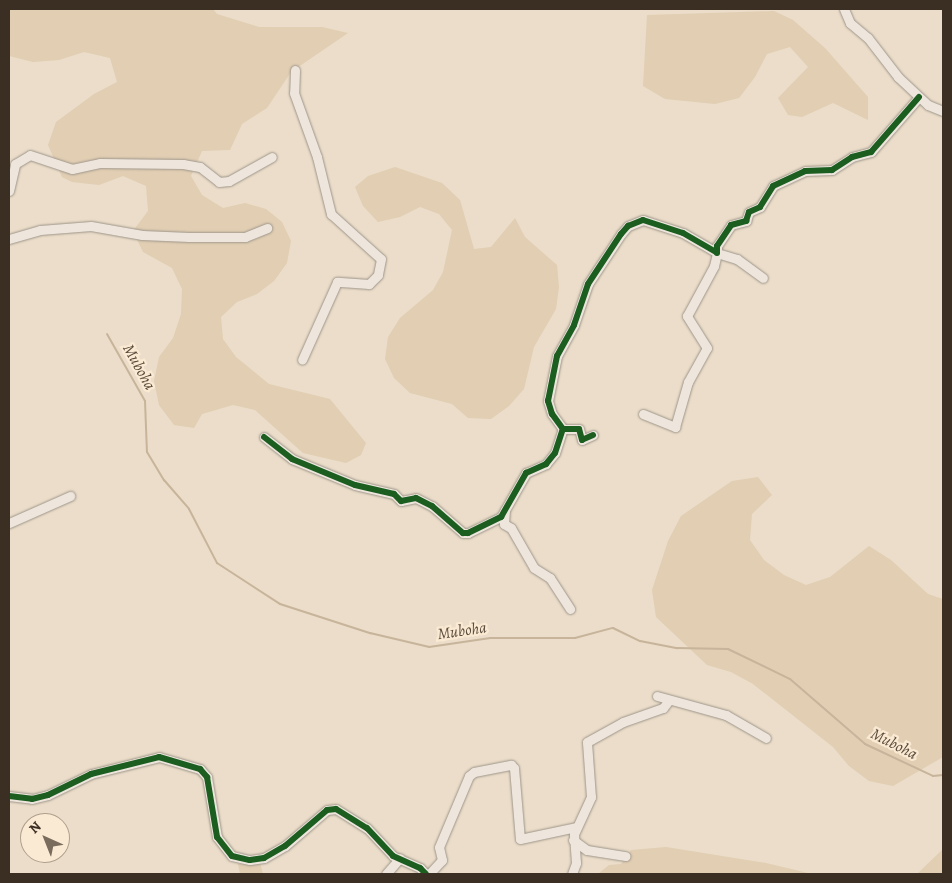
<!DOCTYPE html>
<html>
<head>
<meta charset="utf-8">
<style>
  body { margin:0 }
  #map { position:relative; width:952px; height:883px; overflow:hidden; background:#ebddc9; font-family:Alegreya,serif }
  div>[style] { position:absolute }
  .green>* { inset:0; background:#e1ceb3 }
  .stream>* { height:2px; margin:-1px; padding:0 1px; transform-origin:1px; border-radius:1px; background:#c7b49b }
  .roads { filter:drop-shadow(0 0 1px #9e9589) drop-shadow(0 0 1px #9e9589) }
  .minor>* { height:9px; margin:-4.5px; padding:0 4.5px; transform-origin:4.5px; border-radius:4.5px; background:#eee6dd }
  .cycleway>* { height:6px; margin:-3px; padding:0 3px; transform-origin:3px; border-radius:3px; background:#1b5e20 }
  span { translate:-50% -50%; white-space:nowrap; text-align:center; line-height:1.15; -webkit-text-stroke:4.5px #fbead3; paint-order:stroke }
  .water-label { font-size:16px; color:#5a4c3c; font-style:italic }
  .frame { position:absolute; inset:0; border:10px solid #3b2f23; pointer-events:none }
  .north { position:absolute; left:20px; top:813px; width:50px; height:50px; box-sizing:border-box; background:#fbead3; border:1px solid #ae9f8d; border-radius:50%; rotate:316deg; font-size:14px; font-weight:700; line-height:20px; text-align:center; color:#3b2f23 }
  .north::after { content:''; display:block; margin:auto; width:18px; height:22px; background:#796c5d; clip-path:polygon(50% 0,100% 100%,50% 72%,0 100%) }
</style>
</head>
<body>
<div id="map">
  <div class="green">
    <i style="clip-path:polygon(9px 9px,213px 9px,217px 14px,259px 27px,322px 27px,348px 33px,291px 72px,267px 108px,242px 124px,230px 150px,202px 151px,191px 176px,202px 195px,223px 208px,245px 203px,266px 209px,282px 222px,291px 241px,287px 263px,274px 281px,257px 294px,237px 302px,221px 317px,223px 339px,236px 357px,269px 384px,330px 399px,366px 443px,361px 455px,346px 463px,303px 453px,255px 410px,233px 405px,202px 414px,194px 428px,174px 425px,159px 405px,154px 381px,159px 357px,173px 338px,181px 314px,182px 289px,172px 268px,143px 252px,133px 231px,148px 211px,146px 186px,123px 176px,99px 185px,72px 182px,62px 177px,48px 145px,56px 122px,94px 94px,117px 82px,110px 58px,84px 52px,59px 60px,33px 62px,9px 56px)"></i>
    <i style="clip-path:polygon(774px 11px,793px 20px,825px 48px,868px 97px,868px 120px,833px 103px,802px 117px,788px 115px,778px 98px,808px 67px,790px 47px,767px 54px,755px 77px,739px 98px,715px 104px,665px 99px,643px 86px,647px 15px)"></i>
    <i style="clip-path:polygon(395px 167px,442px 183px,460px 200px,474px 249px,491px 247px,515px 218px,525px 237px,557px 265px,559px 287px,556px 309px,534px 347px,524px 389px,509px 406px,491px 419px,468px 418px,452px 404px,410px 393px,394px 378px,385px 359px,388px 337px,400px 318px,433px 290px,443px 272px,452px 230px,439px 214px,420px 207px,400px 217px,378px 222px,363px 206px,355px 187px,368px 176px)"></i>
    <i style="clip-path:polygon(758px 477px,772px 495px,752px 514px,750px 540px,764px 560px,784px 575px,806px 585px,830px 577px,869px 546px,891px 560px,928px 594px,943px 599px,943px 757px,893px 786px,869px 781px,849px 766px,833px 747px,753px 684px,731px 672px,707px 665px,656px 617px,652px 590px,668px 541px,681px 516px,732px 481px)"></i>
    <i style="clip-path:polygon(666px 847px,766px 863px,812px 874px,598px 874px,609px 865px,621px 864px,631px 850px)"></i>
    <i style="clip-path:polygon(943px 849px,943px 874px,916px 874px,917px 874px)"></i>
    <i style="clip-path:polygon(260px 863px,263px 874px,240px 874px,238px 864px)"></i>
  </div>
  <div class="stream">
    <i style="left:107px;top:334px;width:77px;rotate:60.4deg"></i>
    <i style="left:145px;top:401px;width:51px;rotate:87.8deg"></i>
    <i style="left:147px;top:452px;width:33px;rotate:59deg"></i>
    <i style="left:164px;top:480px;width:38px;rotate:49deg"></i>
    <i style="left:189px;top:509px;width:61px;rotate:62.6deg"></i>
    <i style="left:217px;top:563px;width:75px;rotate:33.1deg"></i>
    <i style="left:280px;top:604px;width:95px;rotate:17.9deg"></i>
    <i style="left:370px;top:633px;width:61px;rotate:13.3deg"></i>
    <i style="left:429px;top:647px;width:62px;rotate:-8.4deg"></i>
    <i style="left:490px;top:638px;width:85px"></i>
    <i style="left:575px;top:638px;width:39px;rotate:-15deg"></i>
    <i style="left:613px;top:628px;width:30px;rotate:26deg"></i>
    <i style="left:640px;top:641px;width:38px;rotate:11deg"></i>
    <i style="left:677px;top:648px;width:51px;rotate:1.1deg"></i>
    <i style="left:728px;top:649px;width:69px;rotate:25.8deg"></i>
    <i style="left:790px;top:679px;width:99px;rotate:40.9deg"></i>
    <i style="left:865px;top:744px;width:75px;rotate:25.2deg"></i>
    <i style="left:933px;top:776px;width:10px;rotate:-6deg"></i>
  </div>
  <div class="roads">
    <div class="minor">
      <i style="left:844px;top:9px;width:15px;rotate:67deg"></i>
      <i style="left:850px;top:23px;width:23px;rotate:40deg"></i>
      <i style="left:868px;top:38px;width:49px;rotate:52.4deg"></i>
      <i style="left:898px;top:77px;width:41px;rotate:43deg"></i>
      <i style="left:928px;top:105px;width:16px;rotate:22deg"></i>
      <i style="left:295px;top:70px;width:23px;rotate:92deg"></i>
      <i style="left:294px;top:93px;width:68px;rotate:70.2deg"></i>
      <i style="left:317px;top:157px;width:59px;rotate:76.2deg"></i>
      <i style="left:331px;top:214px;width:67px;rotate:42deg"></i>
      <i style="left:381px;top:259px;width:16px;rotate:101deg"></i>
      <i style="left:378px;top:275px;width:13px;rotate:135deg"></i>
      <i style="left:369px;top:284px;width:32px;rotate:-176deg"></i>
      <i style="left:337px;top:282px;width:85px;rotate:114.2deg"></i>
      <i style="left:9px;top:191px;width:28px;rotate:-77deg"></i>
      <i style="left:15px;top:164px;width:17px;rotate:-31deg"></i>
      <i style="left:30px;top:155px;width:44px;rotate:18.4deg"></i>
      <i style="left:72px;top:169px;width:29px;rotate:-12deg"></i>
      <i style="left:100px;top:163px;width:83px;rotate:0.7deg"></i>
      <i style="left:183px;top:164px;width:17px;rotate:10deg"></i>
      <i style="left:200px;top:167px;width:24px;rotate:38deg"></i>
      <i style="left:219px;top:182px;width:10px;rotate:-6deg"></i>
      <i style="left:229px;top:181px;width:49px;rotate:-29.2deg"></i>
      <i style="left:9px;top:239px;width:32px;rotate:-16deg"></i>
      <i style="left:40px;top:230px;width:51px;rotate:-4.5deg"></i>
      <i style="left:91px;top:226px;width:52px;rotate:10deg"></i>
      <i style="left:142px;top:235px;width:47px;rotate:2.4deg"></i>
      <i style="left:189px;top:237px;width:56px"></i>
      <i style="left:245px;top:237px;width:24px;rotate:-22deg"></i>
      <i style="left:643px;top:414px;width:35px;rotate:22deg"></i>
      <i style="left:675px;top:427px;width:47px;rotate:-73.9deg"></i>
      <i style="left:688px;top:382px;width:39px;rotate:-61deg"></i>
      <i style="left:707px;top:348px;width:38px;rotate:-122deg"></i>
      <i style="left:687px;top:316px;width:57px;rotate:-61.6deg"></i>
      <i style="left:714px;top:266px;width:13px;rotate:-77deg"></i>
      <i style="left:717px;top:253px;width:21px;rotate:17deg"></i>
      <i style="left:737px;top:259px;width:32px;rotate:36deg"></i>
      <i style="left:593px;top:435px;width:12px;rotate:156deg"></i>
      <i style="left:582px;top:440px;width:11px;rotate:-105deg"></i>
      <i style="left:579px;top:429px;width:16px;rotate:180deg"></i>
      <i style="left:563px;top:429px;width:19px;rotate:-126deg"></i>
      <i style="left:552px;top:414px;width:14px;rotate:-107deg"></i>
      <i style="left:548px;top:401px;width:46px;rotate:-78.7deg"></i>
      <i style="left:557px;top:356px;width:35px;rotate:-61deg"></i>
      <i style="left:574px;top:325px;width:43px;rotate:-71.1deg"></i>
      <i style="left:588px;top:284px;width:60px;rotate:-56.6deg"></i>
      <i style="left:621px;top:234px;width:11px;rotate:-49deg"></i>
      <i style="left:628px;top:226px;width:16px;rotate:-22deg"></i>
      <i style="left:643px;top:220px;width:42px;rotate:18deg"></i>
      <i style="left:683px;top:233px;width:39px;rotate:30deg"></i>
      <i style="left:717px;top:253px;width:7px;rotate:-90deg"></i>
      <i style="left:717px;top:246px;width:25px;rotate:-56deg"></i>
      <i style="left:731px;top:225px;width:16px;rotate:-15deg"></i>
      <i style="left:746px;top:221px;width:9px;rotate:-72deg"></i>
      <i style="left:749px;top:212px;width:12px;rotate:-24deg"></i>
      <i style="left:760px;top:207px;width:25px;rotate:-58deg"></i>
      <i style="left:773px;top:186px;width:35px;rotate:-25deg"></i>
      <i style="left:805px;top:171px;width:27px;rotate:-2deg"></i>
      <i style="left:832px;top:170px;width:24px;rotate:-33deg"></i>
      <i style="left:852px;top:157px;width:20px;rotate:-15deg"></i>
      <i style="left:871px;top:152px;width:73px;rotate:-48.9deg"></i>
      <i style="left:264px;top:437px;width:36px;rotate:38deg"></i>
      <i style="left:292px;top:459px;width:68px;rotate:22.4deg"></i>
      <i style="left:355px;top:485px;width:40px;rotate:13deg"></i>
      <i style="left:394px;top:494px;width:10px;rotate:45deg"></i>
      <i style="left:401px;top:501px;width:15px;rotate:-11deg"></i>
      <i style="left:416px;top:498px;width:18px;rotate:27deg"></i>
      <i style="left:432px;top:506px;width:41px;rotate:41.1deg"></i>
      <i style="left:463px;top:533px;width:5px"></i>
      <i style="left:468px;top:533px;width:37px;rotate:-26deg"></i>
      <i style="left:501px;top:517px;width:51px;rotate:-60.4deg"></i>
      <i style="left:526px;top:473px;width:22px;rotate:-24deg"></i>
      <i style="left:546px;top:464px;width:14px;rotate:-51deg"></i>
      <i style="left:555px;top:453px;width:25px;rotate:-72deg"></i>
      <i style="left:505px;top:510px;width:14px;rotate:94deg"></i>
      <i style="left:504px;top:524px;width:8px;rotate:30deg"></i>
      <i style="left:511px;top:528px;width:46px;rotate:60.1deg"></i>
      <i style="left:534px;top:568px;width:19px;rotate:32deg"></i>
      <i style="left:550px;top:578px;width:37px;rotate:57deg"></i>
      <i style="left:9px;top:523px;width:67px;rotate:-23.9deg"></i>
      <i style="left:657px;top:696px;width:72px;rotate:15.4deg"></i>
      <i style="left:726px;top:715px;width:46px;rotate:29.9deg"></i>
      <i style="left:9px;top:796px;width:23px;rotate:7deg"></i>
      <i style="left:32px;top:799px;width:16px;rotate:-14deg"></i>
      <i style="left:48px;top:795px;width:48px;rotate:-26deg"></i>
      <i style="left:91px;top:774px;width:70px;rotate:-14deg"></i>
      <i style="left:159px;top:757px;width:43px;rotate:16.3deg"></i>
      <i style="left:200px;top:769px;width:11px;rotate:49deg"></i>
      <i style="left:207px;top:777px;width:61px;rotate:80.5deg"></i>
      <i style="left:217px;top:837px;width:24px;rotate:52deg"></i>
      <i style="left:232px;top:856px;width:18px;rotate:13deg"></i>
      <i style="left:250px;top:860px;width:14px;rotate:-8deg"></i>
      <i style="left:264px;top:858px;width:24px;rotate:-30deg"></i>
      <i style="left:285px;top:846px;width:55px;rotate:-40.6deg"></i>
      <i style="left:327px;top:810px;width:9px;rotate:-6deg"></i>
      <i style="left:336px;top:809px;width:36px;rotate:32deg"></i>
      <i style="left:367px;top:828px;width:38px;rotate:47deg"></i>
      <i style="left:393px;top:856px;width:30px;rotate:24deg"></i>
      <i style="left:420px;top:868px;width:8px;rotate:45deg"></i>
      <i style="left:573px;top:840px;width:17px;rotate:36deg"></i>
      <i style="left:587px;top:850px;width:39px;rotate:9deg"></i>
      <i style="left:386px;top:874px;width:21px;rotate:-49deg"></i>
      <i style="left:429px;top:874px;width:19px;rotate:-47deg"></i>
      <i style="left:442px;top:860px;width:13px;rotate:-103deg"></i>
      <i style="left:439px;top:847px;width:77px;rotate:-67.1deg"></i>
      <i style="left:469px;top:776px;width:6px;rotate:-39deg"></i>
      <i style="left:474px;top:772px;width:38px;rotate:-11deg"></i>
      <i style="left:511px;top:765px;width:4px;rotate:45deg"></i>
      <i style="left:514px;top:768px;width:71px;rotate:85.2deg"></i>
      <i style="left:520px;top:839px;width:57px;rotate:-12.1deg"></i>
      <i style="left:572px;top:874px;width:12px;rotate:-70deg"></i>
      <i style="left:576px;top:863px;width:29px;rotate:-94deg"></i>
      <i style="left:574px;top:834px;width:41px;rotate:-65.3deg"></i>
      <i style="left:591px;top:797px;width:55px;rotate:-94.2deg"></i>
      <i style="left:587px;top:742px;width:41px;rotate:-29.1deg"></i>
      <i style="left:623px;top:722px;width:42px;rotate:-19.3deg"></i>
      <i style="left:663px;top:708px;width:10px;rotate:-53deg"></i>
    </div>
  </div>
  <div class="cycleway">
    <i style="left:593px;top:435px;width:12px;rotate:156deg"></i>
    <i style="left:582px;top:440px;width:11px;rotate:-105deg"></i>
    <i style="left:579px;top:429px;width:16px;rotate:180deg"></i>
    <i style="left:563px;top:429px;width:19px;rotate:-126deg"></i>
    <i style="left:552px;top:414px;width:14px;rotate:-107deg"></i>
    <i style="left:548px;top:401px;width:46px;rotate:-78.7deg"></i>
    <i style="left:557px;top:356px;width:35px;rotate:-61deg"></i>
    <i style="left:574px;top:325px;width:43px;rotate:-71.1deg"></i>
    <i style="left:588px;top:284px;width:60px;rotate:-56.6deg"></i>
    <i style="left:621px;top:234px;width:11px;rotate:-49deg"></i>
    <i style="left:628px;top:226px;width:16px;rotate:-22deg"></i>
    <i style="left:643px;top:220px;width:42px;rotate:18deg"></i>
    <i style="left:683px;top:233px;width:39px;rotate:30deg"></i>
    <i style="left:717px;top:253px;width:7px;rotate:-90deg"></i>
    <i style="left:717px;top:246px;width:25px;rotate:-56deg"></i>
    <i style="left:731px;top:225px;width:16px;rotate:-15deg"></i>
    <i style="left:746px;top:221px;width:9px;rotate:-72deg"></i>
    <i style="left:749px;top:212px;width:12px;rotate:-24deg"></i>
    <i style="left:760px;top:207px;width:25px;rotate:-58deg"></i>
    <i style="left:773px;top:186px;width:35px;rotate:-25deg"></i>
    <i style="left:805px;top:171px;width:27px;rotate:-2deg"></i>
    <i style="left:832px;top:170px;width:24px;rotate:-33deg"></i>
    <i style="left:852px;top:157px;width:20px;rotate:-15deg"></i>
    <i style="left:871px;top:152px;width:73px;rotate:-48.9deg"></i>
    <i style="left:264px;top:437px;width:36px;rotate:38deg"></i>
    <i style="left:292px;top:459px;width:68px;rotate:22.4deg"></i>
    <i style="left:355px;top:485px;width:40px;rotate:13deg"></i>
    <i style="left:394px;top:494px;width:10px;rotate:45deg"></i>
    <i style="left:401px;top:501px;width:15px;rotate:-11deg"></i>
    <i style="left:416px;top:498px;width:18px;rotate:27deg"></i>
    <i style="left:432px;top:506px;width:41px;rotate:41.1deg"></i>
    <i style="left:463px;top:533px;width:5px"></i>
    <i style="left:468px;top:533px;width:37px;rotate:-26deg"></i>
    <i style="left:501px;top:517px;width:51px;rotate:-60.4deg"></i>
    <i style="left:526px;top:473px;width:22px;rotate:-24deg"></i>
    <i style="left:546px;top:464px;width:14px;rotate:-51deg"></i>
    <i style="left:555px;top:453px;width:25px;rotate:-72deg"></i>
    <i style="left:9px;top:796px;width:23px;rotate:7deg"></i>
    <i style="left:32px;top:799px;width:16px;rotate:-14deg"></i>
    <i style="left:48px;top:795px;width:48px;rotate:-26deg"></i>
    <i style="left:91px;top:774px;width:70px;rotate:-14deg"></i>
    <i style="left:159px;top:757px;width:43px;rotate:16.3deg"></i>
    <i style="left:200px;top:769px;width:11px;rotate:49deg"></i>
    <i style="left:207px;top:777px;width:61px;rotate:80.5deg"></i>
    <i style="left:217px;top:837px;width:24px;rotate:52deg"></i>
    <i style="left:232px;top:856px;width:18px;rotate:13deg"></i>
    <i style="left:250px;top:860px;width:14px;rotate:-8deg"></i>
    <i style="left:264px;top:858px;width:24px;rotate:-30deg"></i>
    <i style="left:285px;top:846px;width:55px;rotate:-40.6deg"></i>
    <i style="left:327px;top:810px;width:9px;rotate:-6deg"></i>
    <i style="left:336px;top:809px;width:36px;rotate:32deg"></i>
    <i style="left:367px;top:828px;width:38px;rotate:47deg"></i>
    <i style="left:393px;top:856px;width:30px;rotate:24deg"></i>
    <i style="left:420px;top:868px;width:8px;rotate:45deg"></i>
  </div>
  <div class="water-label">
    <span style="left:139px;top:367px;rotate:61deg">Muboha</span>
    <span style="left:462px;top:631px;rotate:-8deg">Muboha</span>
    <span style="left:894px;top:744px;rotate:27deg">Muboha</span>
  </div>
  <div class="frame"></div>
  <div class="north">N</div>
</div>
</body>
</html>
